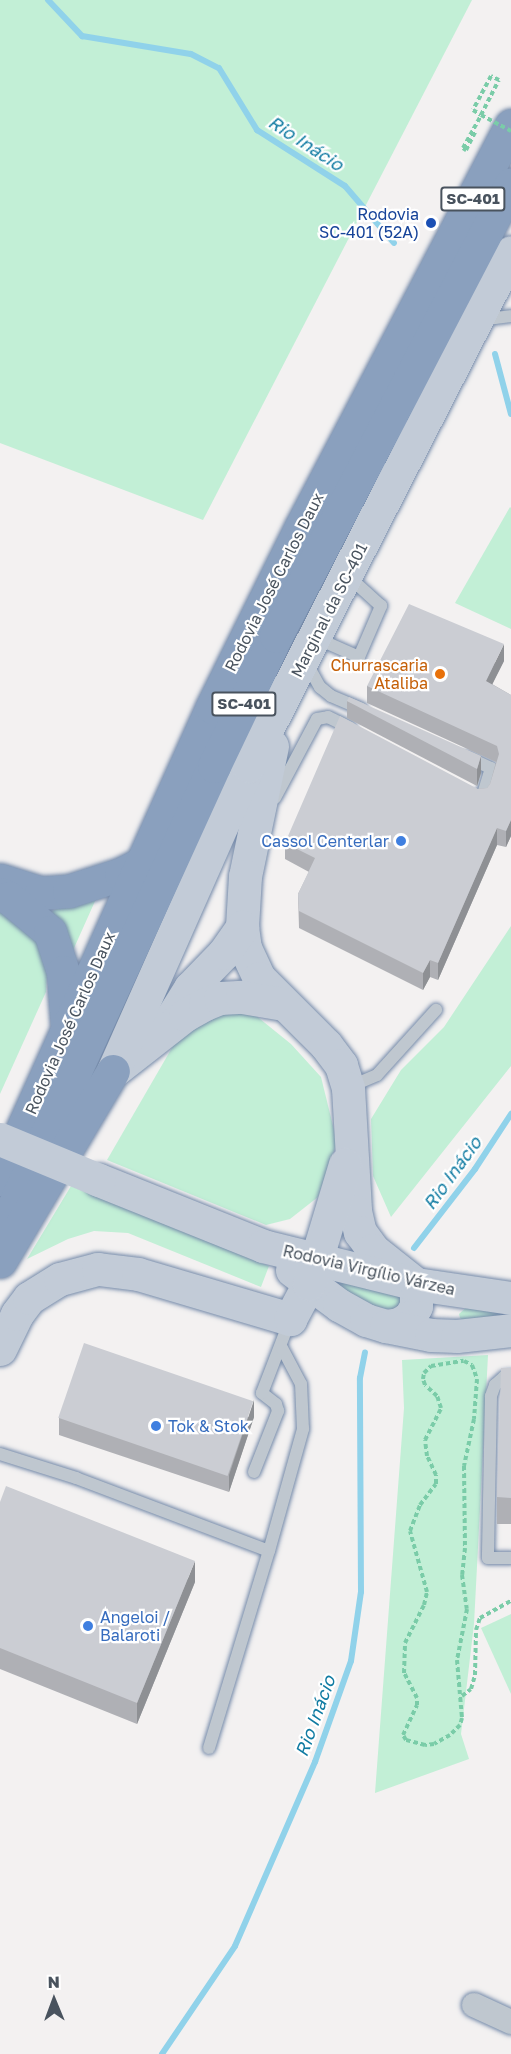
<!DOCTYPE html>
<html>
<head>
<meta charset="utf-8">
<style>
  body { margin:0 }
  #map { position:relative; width:511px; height:2054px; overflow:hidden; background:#f3f1f1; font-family:"Golos Text",sans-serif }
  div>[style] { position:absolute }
  .green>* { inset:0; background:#c2efd6 }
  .stream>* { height:6px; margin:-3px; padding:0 3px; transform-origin:3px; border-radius:3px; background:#90d2ea }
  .path>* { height:4px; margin-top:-2px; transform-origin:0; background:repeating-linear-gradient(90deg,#7acca8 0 4.5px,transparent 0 7.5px) }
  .roads { filter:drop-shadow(0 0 2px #768baa) drop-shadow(0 0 2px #768baa) }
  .lane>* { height:12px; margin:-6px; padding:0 6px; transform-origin:6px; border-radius:6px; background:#bfc7cf }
  .street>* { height:24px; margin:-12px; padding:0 12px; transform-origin:12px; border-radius:12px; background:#bfc7cf }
  .secondary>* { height:33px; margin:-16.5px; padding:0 16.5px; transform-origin:16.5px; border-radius:16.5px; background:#c2cbd7 }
  .highway>* { height:33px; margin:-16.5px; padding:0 16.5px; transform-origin:16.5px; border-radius:16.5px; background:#8aa0be }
  .path-bridge>* { height:4px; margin-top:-2px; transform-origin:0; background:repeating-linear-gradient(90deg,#7acca8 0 4.5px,transparent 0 7.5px) }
  .secondary-bridge>* { height:33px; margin:-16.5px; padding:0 16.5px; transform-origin:16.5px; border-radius:16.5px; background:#c2cbd7 }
  .wall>* { inset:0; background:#afb0b5 }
  .shaded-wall>* { inset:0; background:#8e9094 }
  .building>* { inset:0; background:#cbcdd3; transform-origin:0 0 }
  .dots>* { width:16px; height:16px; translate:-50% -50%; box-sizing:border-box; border:3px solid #fff; border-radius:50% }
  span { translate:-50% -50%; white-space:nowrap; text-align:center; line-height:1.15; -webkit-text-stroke:4.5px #fff; paint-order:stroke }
  .shield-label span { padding:2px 4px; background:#fff; border:2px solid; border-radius:4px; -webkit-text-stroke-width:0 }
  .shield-label { font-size:15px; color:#49535e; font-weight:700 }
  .transit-label { font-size:16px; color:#164399 }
  .right { translate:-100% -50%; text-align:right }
  .street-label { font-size:16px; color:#49535e }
  .food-label { font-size:16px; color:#c56008 }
  .shop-label { font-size:16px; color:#366cbe }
  .left { translate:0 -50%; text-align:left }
  .water-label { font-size:18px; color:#107ba2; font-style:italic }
  .north { position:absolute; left:24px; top:1970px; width:60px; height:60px; -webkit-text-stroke:4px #fff; paint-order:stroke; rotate:359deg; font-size:16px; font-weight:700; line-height:24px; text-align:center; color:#49535e }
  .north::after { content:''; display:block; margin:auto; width:21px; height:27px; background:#49535e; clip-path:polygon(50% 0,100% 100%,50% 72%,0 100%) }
</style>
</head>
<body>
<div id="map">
  <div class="green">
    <i style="clip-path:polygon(0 0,472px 0,203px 520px,0 443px)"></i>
    <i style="clip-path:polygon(510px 507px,511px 508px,511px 629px,455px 603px)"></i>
    <i style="clip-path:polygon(100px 890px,66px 966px,60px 931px,52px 911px)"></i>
    <i style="clip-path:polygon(0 907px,34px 933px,48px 961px,46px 992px,0 1094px)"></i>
    <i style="clip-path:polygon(511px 926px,511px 1066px,391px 1217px,373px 1176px,371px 1119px,401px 1070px,444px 1027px)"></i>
    <i style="clip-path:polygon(221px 1010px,249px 1010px,291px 1044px,321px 1077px,337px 1142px,318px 1197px,290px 1219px,266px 1225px,107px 1160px,184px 1027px)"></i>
    <i style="clip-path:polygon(71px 1186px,269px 1266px,261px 1287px,128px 1233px,94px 1231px,68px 1239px,27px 1259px)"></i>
    <i style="clip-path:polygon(334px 1273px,400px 1293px,401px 1302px,397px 1308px,375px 1312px,329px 1282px)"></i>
    <i style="clip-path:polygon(470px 1304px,510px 1307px,511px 1323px,472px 1326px,460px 1318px,459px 1314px)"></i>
    <i style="clip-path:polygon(488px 1355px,474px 1624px,461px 1734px,469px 1759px,375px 1793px,404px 1408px,402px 1360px)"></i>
    <i style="clip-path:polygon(511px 1614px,511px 1694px,481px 1628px)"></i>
  </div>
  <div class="stream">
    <i style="left:48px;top:0;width:50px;rotate:46.6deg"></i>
    <i style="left:82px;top:36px;width:110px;rotate:9.4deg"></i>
    <i style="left:191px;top:54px;width:31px;rotate:27deg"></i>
    <i style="left:219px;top:68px;width:73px;rotate:58.5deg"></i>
    <i style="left:257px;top:130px;width:104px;rotate:32.5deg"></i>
    <i style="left:345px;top:186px;width:75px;rotate:49.3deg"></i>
    <i style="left:495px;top:354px;width:62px;rotate:75.1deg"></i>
    <i style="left:414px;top:1248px;width:100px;rotate:-52.3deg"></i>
    <i style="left:475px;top:1169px;width:66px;rotate:-56.8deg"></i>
    <i style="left:162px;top:2054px;width:130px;rotate:-55.9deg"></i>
    <i style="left:235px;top:1946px;width:201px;rotate:-66.5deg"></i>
    <i style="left:315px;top:1762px;width:107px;rotate:-70.4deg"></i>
    <i style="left:351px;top:1661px;width:70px;rotate:-81.8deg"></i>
    <i style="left:361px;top:1592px;width:214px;rotate:-90.3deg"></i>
    <i style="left:360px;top:1378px;width:26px;rotate:-79deg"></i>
  </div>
  <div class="path">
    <i style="left:463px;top:148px;width:38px;rotate:-61deg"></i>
    <i style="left:481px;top:115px;width:39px;rotate:-63deg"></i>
    <i style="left:499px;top:80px;width:9px;rotate:-153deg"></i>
    <i style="left:491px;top:76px;width:38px;rotate:118deg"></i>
    <i style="left:473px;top:110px;width:9px;rotate:32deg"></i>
    <i style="left:463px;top:148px;width:4px;rotate:34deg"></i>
    <i style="left:466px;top:150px;width:20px;rotate:-63deg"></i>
    <i style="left:464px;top:1361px;width:9px;rotate:27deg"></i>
    <i style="left:472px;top:1365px;width:15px;rotate:70deg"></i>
    <i style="left:477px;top:1379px;width:40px;rotate:94.3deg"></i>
    <i style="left:474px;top:1419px;width:48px;rotate:102deg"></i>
    <i style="left:464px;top:1466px;width:82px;rotate:89.3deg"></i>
    <i style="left:465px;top:1548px;width:27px;rotate:96deg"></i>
    <i style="left:462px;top:1575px;width:34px;rotate:82deg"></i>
    <i style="left:467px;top:1609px;width:52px;rotate:101.1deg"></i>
    <i style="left:457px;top:1660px;width:58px;rotate:85.1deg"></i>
    <i style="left:462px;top:1718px;width:7px;rotate:106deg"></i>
    <i style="left:460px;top:1725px;width:14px;rotate:135deg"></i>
    <i style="left:450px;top:1735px;width:18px;rotate:151deg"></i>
    <i style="left:434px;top:1744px;width:9px;rotate:174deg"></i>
    <i style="left:425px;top:1745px;width:20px;rotate:-165deg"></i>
    <i style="left:406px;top:1740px;width:6px;rotate:-121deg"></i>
    <i style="left:403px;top:1735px;width:33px;rotate:-65deg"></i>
    <i style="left:417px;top:1705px;width:7px;rotate:-90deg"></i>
    <i style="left:417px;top:1698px;width:28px;rotate:-117deg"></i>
    <i style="left:404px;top:1673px;width:30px;rotate:-88deg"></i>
    <i style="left:405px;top:1643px;width:42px;rotate:-63.4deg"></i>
    <i style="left:424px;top:1605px;width:13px;rotate:-77deg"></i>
    <i style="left:427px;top:1592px;width:63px;rotate:-105.6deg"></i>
    <i style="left:410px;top:1531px;width:28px;rotate:-69deg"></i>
    <i style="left:420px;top:1505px;width:26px;rotate:-53deg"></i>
    <i style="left:436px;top:1484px;width:9px;rotate:-90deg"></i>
    <i style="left:436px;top:1475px;width:21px;rotate:-115deg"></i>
    <i style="left:427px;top:1456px;width:16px;rotate:-97deg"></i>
    <i style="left:425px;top:1440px;width:36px;rotate:-63deg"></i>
    <i style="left:441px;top:1408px;width:13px;rotate:-108deg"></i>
    <i style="left:437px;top:1396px;width:16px;rotate:-137deg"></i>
    <i style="left:425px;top:1385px;width:6px;rotate:-108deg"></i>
    <i style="left:423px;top:1379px;width:6px;rotate:-81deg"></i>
    <i style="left:424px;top:1373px;width:10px;rotate:-45deg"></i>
    <i style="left:431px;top:1366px;width:33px;rotate:-9deg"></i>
    <i style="left:462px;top:1696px;width:11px;rotate:-38deg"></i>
    <i style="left:471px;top:1689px;width:15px;rotate:-74deg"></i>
    <i style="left:475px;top:1675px;width:45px;rotate:-88.7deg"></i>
    <i style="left:476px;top:1630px;width:13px;rotate:-72deg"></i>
    <i style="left:480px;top:1618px;width:35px;rotate:-29deg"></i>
  </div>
  <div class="roads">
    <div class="lane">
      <i style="left:479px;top:320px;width:32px;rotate:-7deg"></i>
      <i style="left:316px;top:638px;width:47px;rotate:23.8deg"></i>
      <i style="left:359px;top:657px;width:56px;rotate:-66.7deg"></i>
      <i style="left:381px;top:606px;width:45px;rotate:-137.7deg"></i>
      <i style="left:306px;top:662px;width:29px;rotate:61deg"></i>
      <i style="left:320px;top:687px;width:14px;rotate:39deg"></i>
      <i style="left:331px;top:696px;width:33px;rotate:23deg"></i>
      <i style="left:467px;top:757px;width:26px;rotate:25deg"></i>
      <i style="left:491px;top:768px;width:31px;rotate:107deg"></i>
      <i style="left:482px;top:798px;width:5px;rotate:-158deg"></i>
      <i style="left:275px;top:798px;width:89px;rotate:-62deg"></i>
      <i style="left:317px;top:719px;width:11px;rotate:-10deg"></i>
      <i style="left:328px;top:717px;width:25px;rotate:26deg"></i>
      <i style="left:349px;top:1087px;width:30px;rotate:-23deg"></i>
      <i style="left:377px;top:1075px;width:88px;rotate:-47.8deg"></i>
      <i style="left:511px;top:1376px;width:7px;rotate:172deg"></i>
      <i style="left:504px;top:1377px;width:12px;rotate:138deg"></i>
      <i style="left:495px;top:1385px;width:12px;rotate:110deg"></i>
      <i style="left:491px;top:1396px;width:162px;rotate:91.1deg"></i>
      <i style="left:488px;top:1558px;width:23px"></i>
      <i style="left:0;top:1454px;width:80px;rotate:17.5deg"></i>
      <i style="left:76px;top:1478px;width:206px;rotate:20.7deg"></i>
      <i style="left:254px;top:1472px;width:66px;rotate:-68.5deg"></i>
      <i style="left:278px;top:1411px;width:7px;rotate:-106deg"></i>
      <i style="left:276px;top:1404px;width:18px;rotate:-142deg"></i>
      <i style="left:262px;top:1393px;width:78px;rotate:-69deg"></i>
      <i style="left:209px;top:1748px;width:206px;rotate:-73.1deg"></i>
      <i style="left:269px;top:1551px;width:127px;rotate:-74.4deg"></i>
      <i style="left:303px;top:1429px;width:45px;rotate:-92.5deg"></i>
      <i style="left:301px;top:1384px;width:43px;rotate:-117.8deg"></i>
    </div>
    <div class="street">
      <i style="left:474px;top:2005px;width:41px;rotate:24.7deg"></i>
    </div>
    <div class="secondary">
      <i style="left:272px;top:746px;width:133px;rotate:101.7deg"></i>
      <i style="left:245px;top:876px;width:51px;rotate:93.4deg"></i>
      <i style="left:242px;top:927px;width:21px;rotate:82deg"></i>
      <i style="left:245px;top:948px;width:33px;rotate:65deg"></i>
      <i style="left:259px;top:978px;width:95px;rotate:45deg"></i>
      <i style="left:326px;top:1045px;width:25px;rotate:53deg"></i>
      <i style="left:341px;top:1065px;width:24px;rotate:73deg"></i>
      <i style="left:348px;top:1088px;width:123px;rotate:86.7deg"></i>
      <i style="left:355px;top:1211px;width:22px;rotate:77deg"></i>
      <i style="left:360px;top:1232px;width:22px;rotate:54deg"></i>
      <i style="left:373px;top:1250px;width:55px;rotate:38.3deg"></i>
      <i style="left:416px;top:1284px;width:22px;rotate:90deg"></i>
      <i style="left:416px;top:1306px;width:13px;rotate:119deg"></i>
      <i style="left:410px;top:1317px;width:13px;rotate:148deg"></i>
      <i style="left:399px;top:1324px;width:13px;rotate:171deg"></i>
      <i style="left:170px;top:1020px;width:38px;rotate:-58deg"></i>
      <i style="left:190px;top:988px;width:49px;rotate:-45.8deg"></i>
      <i style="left:224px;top:953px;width:32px;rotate:-55deg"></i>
      <i style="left:116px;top:1069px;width:88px;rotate:-38deg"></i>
      <i style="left:185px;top:1015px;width:23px;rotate:-29deg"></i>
      <i style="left:205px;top:1004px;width:16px;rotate:-22deg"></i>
      <i style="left:220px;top:998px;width:22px;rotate:-3deg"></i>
      <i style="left:242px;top:997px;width:42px;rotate:9.7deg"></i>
      <i style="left:113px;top:1071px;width:334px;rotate:-66.1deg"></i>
      <i style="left:248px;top:766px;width:577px;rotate:-62.9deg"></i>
      <i style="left:99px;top:1180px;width:177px;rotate:21.9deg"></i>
      <i style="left:263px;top:1246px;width:158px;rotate:13.9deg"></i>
      <i style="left:416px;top:1284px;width:96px;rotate:8.4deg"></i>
      <i style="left:292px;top:1270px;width:59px;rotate:36.7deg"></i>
      <i style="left:339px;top:1305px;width:31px;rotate:29deg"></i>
      <i style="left:366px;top:1320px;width:21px;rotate:17deg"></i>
      <i style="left:386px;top:1326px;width:46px;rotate:11.3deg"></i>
      <i style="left:431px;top:1335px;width:26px;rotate:2deg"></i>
      <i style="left:457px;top:1336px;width:54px;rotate:-6.3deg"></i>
      <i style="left:0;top:1349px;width:39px;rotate:-64deg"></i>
      <i style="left:17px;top:1314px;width:20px;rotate:-53deg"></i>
      <i style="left:29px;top:1298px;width:36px;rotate:-32deg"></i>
      <i style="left:60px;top:1279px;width:39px;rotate:-15deg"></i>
      <i style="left:98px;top:1269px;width:40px;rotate:7.1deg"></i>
      <i style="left:138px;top:1274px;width:159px;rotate:16.5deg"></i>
      <i style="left:290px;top:1319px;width:40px;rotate:-62deg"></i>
      <i style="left:309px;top:1284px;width:125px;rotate:-73.3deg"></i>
    </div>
    <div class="highway">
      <i style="left:0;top:880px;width:43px;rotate:17.6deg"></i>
      <i style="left:41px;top:893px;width:28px;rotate:-4deg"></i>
      <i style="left:69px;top:891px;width:55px;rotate:-18.1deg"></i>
      <i style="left:121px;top:874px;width:25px;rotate:-27deg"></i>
      <i style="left:0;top:894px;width:10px;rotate:24deg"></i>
      <i style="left:9px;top:898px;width:53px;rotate:39.7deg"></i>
      <i style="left:50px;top:932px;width:42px;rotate:72deg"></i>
      <i style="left:63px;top:972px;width:52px;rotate:85.6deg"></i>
      <i style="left:0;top:1179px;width:517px;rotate:-65.81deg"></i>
      <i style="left:212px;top:707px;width:201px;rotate:-63.7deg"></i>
      <i style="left:301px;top:527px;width:453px;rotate:-62.4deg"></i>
      <i style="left:0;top:1236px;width:516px;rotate:-65.52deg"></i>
      <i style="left:214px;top:766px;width:144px;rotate:-64.5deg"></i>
      <i style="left:276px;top:636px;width:509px;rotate:-62.53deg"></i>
      <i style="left:0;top:1261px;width:221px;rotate:-59.3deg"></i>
    </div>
  </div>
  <div class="path-bridge">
    <i style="left:481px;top:115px;width:34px;rotate:28deg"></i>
  </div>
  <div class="secondary-bridge">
    <i style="left:0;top:1139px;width:107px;rotate:22.5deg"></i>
  </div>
  <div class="wall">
    <i style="clip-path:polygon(504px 661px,492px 684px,511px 695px,511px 836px,506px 847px,497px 845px,438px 980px,430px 977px,423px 990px,299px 928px,298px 894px,309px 872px,285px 859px,285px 843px,478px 789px,487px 788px,490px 784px,496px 762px,367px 703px,367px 686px)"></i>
    <i style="clip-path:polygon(347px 701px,481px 756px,481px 773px,477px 786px,347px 718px)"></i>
    <i style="clip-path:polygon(511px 1368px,511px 1524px,497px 1524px,497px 1497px)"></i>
    <i style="clip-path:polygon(254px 1417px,229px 1492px,59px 1435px,59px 1418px)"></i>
    <i style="clip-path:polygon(0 1502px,195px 1582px,137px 1724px,0 1669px)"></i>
  </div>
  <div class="shaded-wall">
    <i style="clip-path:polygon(504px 644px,504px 661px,486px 697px,486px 681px)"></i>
    <i style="clip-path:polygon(481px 756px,481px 773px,477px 786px,477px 769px)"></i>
    <i style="clip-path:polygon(511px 820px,511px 836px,506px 847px,506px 831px)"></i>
    <i style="clip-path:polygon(497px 828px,497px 845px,438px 980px,438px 963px)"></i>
    <i style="clip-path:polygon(430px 960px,430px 977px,423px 990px,423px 973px)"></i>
    <i style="clip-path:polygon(254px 1400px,254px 1417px,229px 1492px,229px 1475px)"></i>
    <i style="clip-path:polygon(195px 1561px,195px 1582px,137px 1724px,137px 1703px)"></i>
  </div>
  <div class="building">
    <i style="clip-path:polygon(409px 604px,504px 644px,486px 681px,511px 695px,511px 820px,506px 831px,497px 828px,438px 963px,430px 960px,423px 973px,299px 911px,298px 894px,315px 858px,285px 843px,340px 716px,478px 789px,487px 788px,490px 784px,499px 754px,497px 746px,367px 686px)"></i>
    <i style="clip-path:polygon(349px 697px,481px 756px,477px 769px,347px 701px)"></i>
    <i style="left:84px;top:1343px;width:179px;height:79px;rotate:19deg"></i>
    <i style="clip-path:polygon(501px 1368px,511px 1368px,511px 1498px,497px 1497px)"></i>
    <i style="clip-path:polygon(6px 1486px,195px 1561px,137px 1703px,0 1648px,0 1502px)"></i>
  </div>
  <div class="dots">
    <i style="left:431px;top:223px;background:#1a4fb4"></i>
    <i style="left:440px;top:674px;background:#e8710a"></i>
    <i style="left:401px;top:841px;background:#3f7fe0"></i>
    <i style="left:156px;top:1426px;background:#3f7fe0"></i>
    <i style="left:88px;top:1626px;background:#3f7fe0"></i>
  </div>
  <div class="shield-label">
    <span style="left:473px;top:199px">SC-401</span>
    <span style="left:244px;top:704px">SC-401</span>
  </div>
  <div class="transit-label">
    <span class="right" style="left:419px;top:223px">Rodovia<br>SC-401 (52A)</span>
  </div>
  <div class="street-label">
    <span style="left:274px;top:582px;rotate:-63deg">Rodovia José Carlos Daux</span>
    <span style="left:329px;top:610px;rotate:-63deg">Marginal da SC-401</span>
    <span style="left:70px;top:1023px;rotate:-66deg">Rodovia José Carlos Daux</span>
    <span style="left:369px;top:1270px;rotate:13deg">Rodovia Virgílio Várzea</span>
  </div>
  <div class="food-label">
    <span class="right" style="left:428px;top:674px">Churrascaria<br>Ataliba</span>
  </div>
  <div class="shop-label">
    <span class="right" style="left:389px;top:841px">Cassol Centerlar</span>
    <span class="left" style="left:168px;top:1426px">Tok &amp; Stok</span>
    <span class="left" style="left:100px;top:1626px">Angeloi /<br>Balaroti</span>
  </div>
  <div class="water-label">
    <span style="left:306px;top:143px;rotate:33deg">Rio Inácio</span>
    <span style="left:452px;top:1173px;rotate:-54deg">Rio Inácio</span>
    <span style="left:315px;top:1716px;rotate:-70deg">Rio Inácio</span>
  </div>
  <div class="north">N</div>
</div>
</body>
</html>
